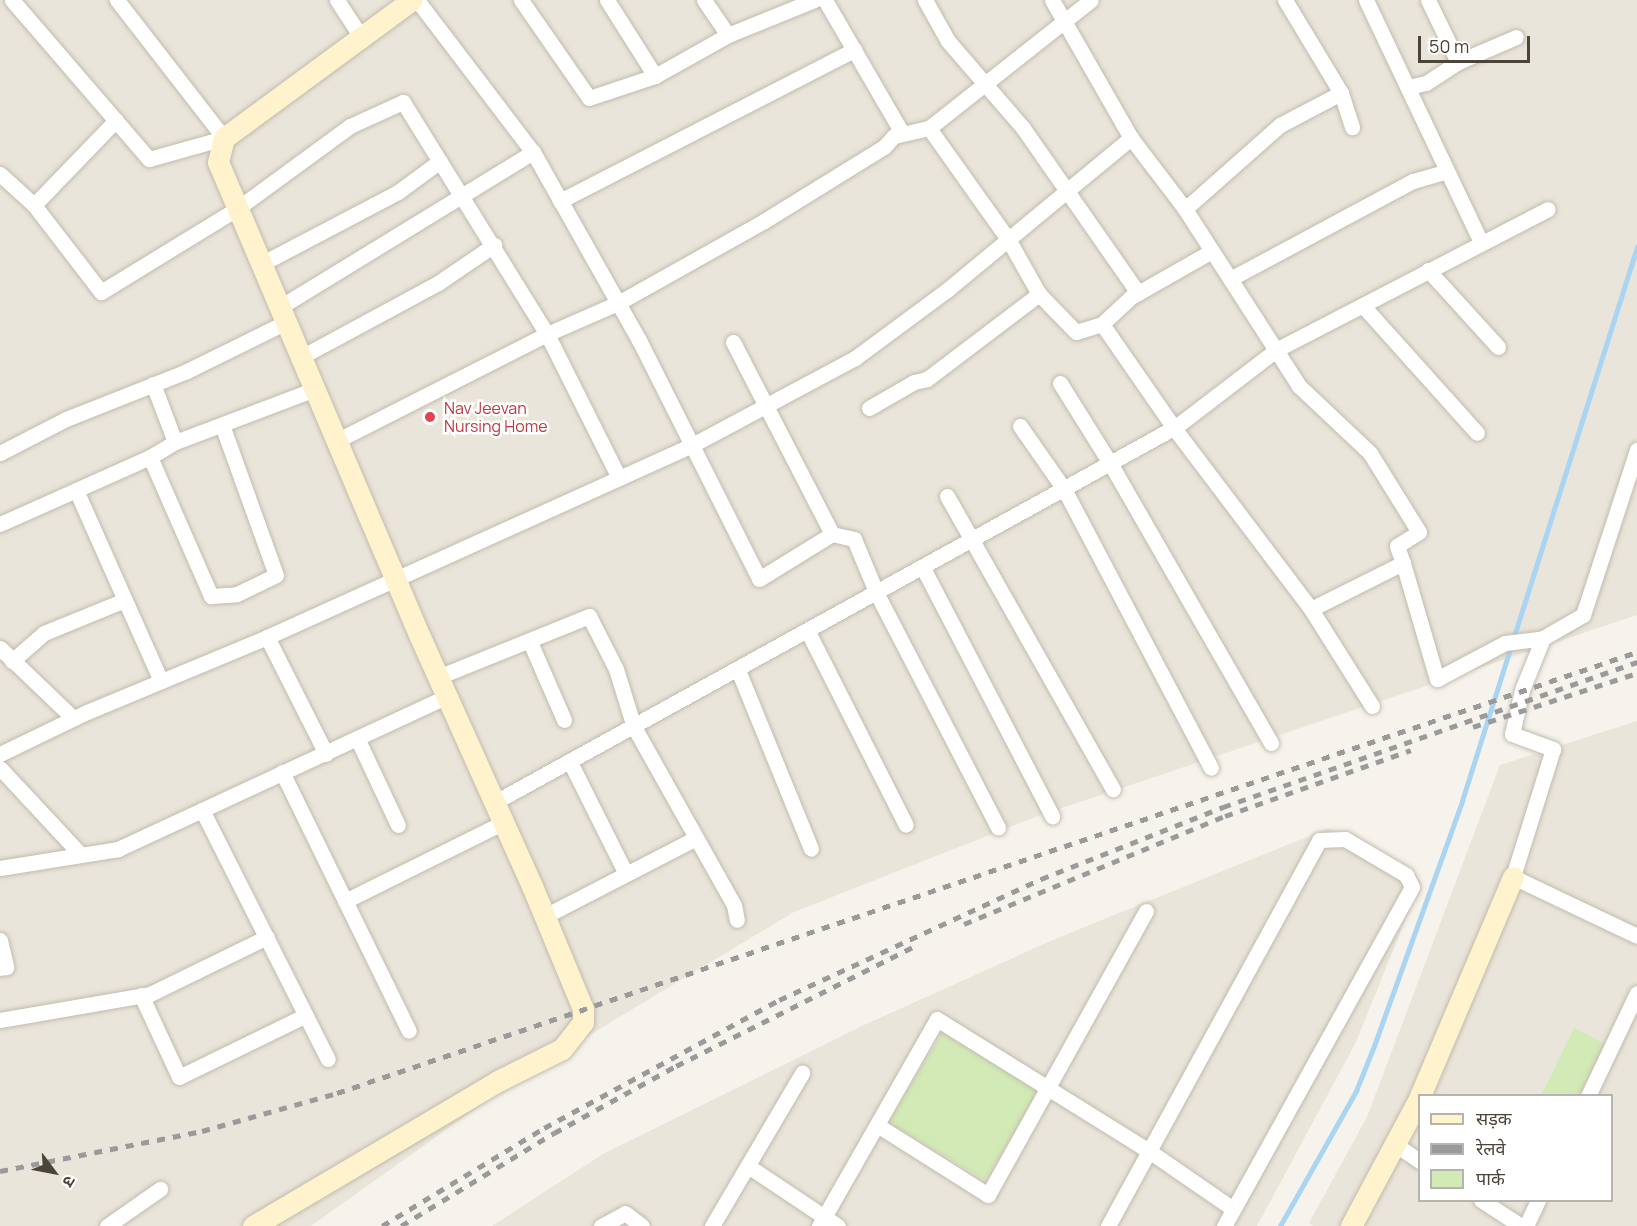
<!DOCTYPE html>
<html>
<head>
<meta charset="utf-8">
<style>
  body { margin:0 }
  #map { position:relative; width:1637px; height:1226px; overflow:hidden; background:#f6f3ec; font-family:Manrope,"Noto Sans Devanagari",sans-serif }
  div>[style] { position:absolute }
  .residential>* { inset:0; background:#eae5da }
  .green>* { inset:0; background:#d2eab5; transform-origin:0 0 }
  .stream>* { height:4.5px; margin:-2.25px; padding:0 2.25px; transform-origin:2.25px; border-radius:2.25px; background:#a9d4f2 }
  .roads { filter:drop-shadow(0 0 2px #c2bbae) drop-shadow(0 0 2px #c2bbae) }
  .street>* { height:15px; margin:-7.5px; padding:0 7.5px; transform-origin:7.5px; border-radius:7.5px; background:#fff }
  .secondary>* { height:21px; margin:-10.5px; padding:0 10.5px; transform-origin:10.5px; border-radius:10.5px; background:#fff3cd }
  .rail>* { height:4.5px; margin-top:-2.25px; transform-origin:0; background:repeating-linear-gradient(90deg,#9a9a9a 0 8px,transparent 0 16px) }
  .dots>* { width:16px; height:16px; translate:-50% -50%; box-sizing:border-box; border:3px solid #fff; border-radius:50% }
  span { translate:-50% -50%; white-space:nowrap; text-align:center; line-height:1.15; -webkit-text-stroke:5px #fff; paint-order:stroke }
  .health-label { font-size:16px; color:#be3a42 }
  .left { translate:0 -50%; text-align:left }
  .legend { position:absolute; left:1418px; top:1094px; width:195px; height:108px; box-sizing:border-box; background:#fff; border:2px solid #b7b4b0; margin:0; padding:8px 10px; list-style:none; font-size:18px; color:#4b4439 }
  .legend li { display:flex; align-items:center; gap:12px; height:30px }
  .legend b { width:30px; border:2px solid #b7b4b0 }
  .north { position:absolute; left:24px; top:1142px; width:60px; height:60px; -webkit-text-stroke:4px #fff; paint-order:stroke; rotate:122deg; font-size:16px; font-weight:700; line-height:24px; text-align:center; color:#4b4439 }
  .north::after { content:''; display:block; margin:auto; width:21px; height:27px; background:#4b4439; clip-path:polygon(50% 0,100% 100%,50% 72%,0 100%) }
  .scale { position:absolute; left:1418px; top:36px; width:112px; height:27px; box-sizing:border-box; border:3px solid #4b4439; border-top:0; padding-left:8px; font-size:18px; line-height:21px; white-space:nowrap; color:#4b4439; -webkit-text-stroke:4px #fff; paint-order:stroke }
</style>
</head>
<body>
<div id="map">
  <div class="residential">
    <i style="clip-path:polygon(0 0,1637px 0,1637px 615px,1035px 817px,794px 912px,523px 1075px,311px 1226px,0 1226px)"></i>
    <i style="clip-path:polygon(evenodd,1637px 721px,1637px 1226px,1313px 1226px,1309px 1223px,1367px 1117px,1500px 765px,1637px 721px,1420px 1096px,1612px 1096px,1612px 1200px,1420px 1200px,1420px 1096px)"></i>
    <i style="clip-path:polygon(1329px 828px,1421px 881px,1356px 1042px,1257px 1226px,492px 1226px,603px 1154px,864px 1025px,1055px 939px)"></i>
  </div>
  <div class="green">
    <i style="clip-path:polygon(1574px 1028px,1605px 1044px,1579px 1095px,1541px 1096px)"></i>
    <i style="left:942px;top:1033px;width:113px;height:104px;rotate:31deg"></i>
  </div>
  <div class="stream">
    <i style="left:1280px;top:1226px;width:155px;rotate:-60.6deg"></i>
    <i style="left:1356px;top:1091px;width:48px;rotate:-68.2deg"></i>
    <i style="left:1374px;top:1046px;width:260px;rotate:-70.2deg"></i>
    <i style="left:1462px;top:801px;width:581px;rotate:-72.47deg"></i>
  </div>
  <div class="roads">
    <div class="street">
      <i style="left:12px;top:0;width:210px;rotate:49.3deg"></i>
      <i style="left:149px;top:159px;width:78px;rotate:-15.6deg"></i>
      <i style="left:224px;top:138px;width:175px;rotate:-127.8deg"></i>
      <i style="left:337px;top:0;width:44px;rotate:57deg"></i>
      <i style="left:417px;top:0;width:191px;rotate:52.7deg"></i>
      <i style="left:533px;top:152px;width:216px;rotate:60.6deg"></i>
      <i style="left:639px;top:340px;width:267px;rotate:63.3deg"></i>
      <i style="left:759px;top:579px;width:86px;rotate:-31.7deg"></i>
      <i style="left:832px;top:534px;width:23px;rotate:13deg"></i>
      <i style="left:854px;top:539px;width:60px;rotate:67.3deg"></i>
      <i style="left:877px;top:594px;width:263px;rotate:62.6deg"></i>
      <i style="left:521px;top:0;width:119px;rotate:55.2deg"></i>
      <i style="left:589px;top:98px;width:70px;rotate:-18.4deg"></i>
      <i style="left:655px;top:76px;width:84px;rotate:-29.3deg"></i>
      <i style="left:728px;top:35px;width:93px;rotate:-22.1deg"></i>
      <i style="left:607px;top:0;width:90px;rotate:57.7deg"></i>
      <i style="left:704px;top:0;width:42px;rotate:55.6deg"></i>
      <i style="left:825px;top:0;width:154px;rotate:59.9deg"></i>
      <i style="left:925px;top:0;width:47px;rotate:60.7deg"></i>
      <i style="left:948px;top:41px;width:115px;rotate:49.2deg"></i>
      <i style="left:1023px;top:128px;width:201px;rotate:55.1deg"></i>
      <i style="left:1052px;top:0;width:159px;rotate:60.2deg"></i>
      <i style="left:1131px;top:138px;width:89px;rotate:52.7deg"></i>
      <i style="left:1185px;top:209px;width:211px;rotate:57.2deg"></i>
      <i style="left:1299px;top:386px;width:98px;rotate:43.3deg"></i>
      <i style="left:1370px;top:453px;width:93px;rotate:58.2deg"></i>
      <i style="left:1419px;top:532px;width:26px;rotate:148deg"></i>
      <i style="left:1397px;top:546px;width:18px;rotate:71deg"></i>
      <i style="left:1285px;top:0;width:109px;rotate:58.9deg"></i>
      <i style="left:1341px;top:93px;width:36px;rotate:72deg"></i>
      <i style="left:1366px;top:0;width:268px;rotate:64.6deg"></i>
      <i style="left:1428px;top:0;width:69px;rotate:64.2deg"></i>
      <i style="left:1408px;top:87px;width:18px;rotate:-13deg"></i>
      <i style="left:1426px;top:83px;width:38px;rotate:-33deg"></i>
      <i style="left:1458px;top:62px;width:63px;rotate:-23.3deg"></i>
      <i style="left:929px;top:128px;width:136px;rotate:54.6deg"></i>
      <i style="left:1008px;top:239px;width:63px;rotate:60.6deg"></i>
      <i style="left:1039px;top:294px;width:53px;rotate:45.8deg"></i>
      <i style="left:1076px;top:332px;width:27px;rotate:-17deg"></i>
      <i style="left:1102px;top:324px;width:40px;rotate:-43deg"></i>
      <i style="left:1131px;top:297px;width:93px;rotate:-29.6deg"></i>
      <i style="left:0;top:174px;width:46px;rotate:42.4deg"></i>
      <i style="left:34px;top:205px;width:110px;rotate:52.4deg"></i>
      <i style="left:101px;top:292px;width:161px;rotate:-31.5deg"></i>
      <i style="left:238px;top:208px;width:139px;rotate:-36.2deg"></i>
      <i style="left:350px;top:126px;width:58px;rotate:-24.4deg"></i>
      <i style="left:403px;top:102px;width:273px;rotate:58.2deg"></i>
      <i style="left:547px;top:334px;width:161px;rotate:63.4deg"></i>
      <i style="left:560px;top:201px;width:331px;rotate:-27.2deg"></i>
      <i style="left:34px;top:205px;width:118px;rotate:-46deg"></i>
      <i style="left:1185px;top:209px;width:127px;rotate:-41.5deg"></i>
      <i style="left:1280px;top:125px;width:69px;rotate:-27.7deg"></i>
      <i style="left:261px;top:264px;width:155px;rotate:-27.7deg"></i>
      <i style="left:398px;top:192px;width:52px;rotate:-36.4deg"></i>
      <i style="left:1428px;top:270px;width:104px;rotate:47.7deg"></i>
      <i style="left:1230px;top:279px;width:208px;rotate:-28.2deg"></i>
      <i style="left:1413px;top:181px;width:35px;rotate:-16deg"></i>
      <i style="left:280px;top:307px;width:297px;rotate:-31.5deg"></i>
      <i style="left:1364px;top:307px;width:169px;rotate:48.1deg"></i>
      <i style="left:1102px;top:324px;width:126px;rotate:55.3deg"></i>
      <i style="left:1174px;top:428px;width:227px;rotate:52.9deg"></i>
      <i style="left:733px;top:342px;width:216px;rotate:62.7deg"></i>
      <i style="left:301px;top:357px;width:156px;rotate:-28.4deg"></i>
      <i style="left:438px;top:283px;width:68px;rotate:-34.2deg"></i>
      <i style="left:1060px;top:383px;width:94px;rotate:58deg"></i>
      <i style="left:1110px;top:463px;width:323px;rotate:60.1deg"></i>
      <i style="left:153px;top:384px;width:62px;rotate:69.2deg"></i>
      <i style="left:869px;top:408px;width:52px;rotate:-30deg"></i>
      <i style="left:914px;top:382px;width:13px;rotate:-13deg"></i>
      <i style="left:927px;top:379px;width:141px;rotate:-37.2deg"></i>
      <i style="left:1020px;top:426px;width:77px;rotate:55.1deg"></i>
      <i style="left:1064px;top:489px;width:315px;rotate:62.2deg"></i>
      <i style="left:338px;top:440px;width:234px;rotate:-26.9deg"></i>
      <i style="left:547px;top:334px;width:77px;rotate:-23.6deg"></i>
      <i style="left:618px;top:303px;width:167px;rotate:-29.3deg"></i>
      <i style="left:764px;top:221px;width:141px;rotate:-31.7deg"></i>
      <i style="left:884px;top:147px;width:15px;rotate:-48deg"></i>
      <i style="left:894px;top:136px;width:36px;rotate:-13deg"></i>
      <i style="left:929px;top:128px;width:206px;rotate:-38.3deg"></i>
      <i style="left:0;top:453px;width:74px;rotate:-27.3deg"></i>
      <i style="left:66px;top:419px;width:130px;rotate:-21.6deg"></i>
      <i style="left:187px;top:371px;width:110px;rotate:-26.3deg"></i>
      <i style="left:150px;top:457px;width:152px;rotate:66.3deg"></i>
      <i style="left:211px;top:596px;width:26px;rotate:-4deg"></i>
      <i style="left:237px;top:594px;width:43px;rotate:-26deg"></i>
      <i style="left:276px;top:575px;width:159px;rotate:-109.8deg"></i>
      <i style="left:76px;top:490px;width:209px;rotate:66deg"></i>
      <i style="left:947px;top:496px;width:337px;rotate:60.5deg"></i>
      <i style="left:0;top:524px;width:164px;rotate:-24.1deg"></i>
      <i style="left:150px;top:457px;width:29px;rotate:-31deg"></i>
      <i style="left:175px;top:442px;width:150px;rotate:-20.7deg"></i>
      <i style="left:923px;top:568px;width:280px;rotate:62.5deg"></i>
      <i style="left:808px;top:632px;width:216px;rotate:63.1deg"></i>
      <i style="left:267px;top:637px;width:131px;rotate:63.2deg"></i>
      <i style="left:1543px;top:638px;width:56px;rotate:112deg"></i>
      <i style="left:1522px;top:690px;width:45px;rotate:102.8deg"></i>
      <i style="left:1512px;top:734px;width:44px;rotate:20.1deg"></i>
      <i style="left:1553px;top:749px;width:134px;rotate:107.4deg"></i>
      <i style="left:1513px;top:877px;width:137px;rotate:25.4deg"></i>
      <i style="left:530px;top:642px;width:85px;rotate:66.4deg"></i>
      <i style="left:0;top:648px;width:101px;rotate:43.8deg"></i>
      <i style="left:12px;top:661px;width:43px;rotate:-41.2deg"></i>
      <i style="left:44px;top:633px;width:87px;rotate:-22.2deg"></i>
      <i style="left:738px;top:670px;width:193px;rotate:67.8deg"></i>
      <i style="left:438px;top:677px;width:163px;rotate:-22deg"></i>
      <i style="left:589px;top:616px;width:59px;rotate:63deg"></i>
      <i style="left:616px;top:669px;width:61px;rotate:72.8deg"></i>
      <i style="left:634px;top:727px;width:204px;rotate:60.7deg"></i>
      <i style="left:734px;top:905px;width:15px;rotate:79deg"></i>
      <i style="left:1372px;top:706px;width:115px;rotate:-122.2deg"></i>
      <i style="left:1311px;top:609px;width:103px;rotate:-26.6deg"></i>
      <i style="left:1403px;top:563px;width:121px;rotate:73.7deg"></i>
      <i style="left:1437px;top:679px;width:77px;rotate:-27.9deg"></i>
      <i style="left:1505px;top:643px;width:38px;rotate:-7deg"></i>
      <i style="left:1543px;top:638px;width:46px;rotate:-29.9deg"></i>
      <i style="left:1583px;top:615px;width:174px;rotate:-71.9deg"></i>
      <i style="left:357px;top:738px;width:96px;rotate:64.8deg"></i>
      <i style="left:0;top:754px;width:97px;rotate:-25.8deg"></i>
      <i style="left:87px;top:712px;width:195px;rotate:-22.6deg"></i>
      <i style="left:267px;top:637px;width:466px;rotate:-24.3deg"></i>
      <i style="left:692px;top:445px;width:185px;rotate:-28.1deg"></i>
      <i style="left:855px;top:358px;width:114px;rotate:-36.5deg"></i>
      <i style="left:947px;top:290px;width:239px;rotate:-39.6deg"></i>
      <i style="left:570px;top:762px;width:125px;rotate:63.4deg"></i>
      <i style="left:0;top:768px;width:119px;rotate:47deg"></i>
      <i style="left:282px;top:772px;width:288px;rotate:63.9deg"></i>
      <i style="left:495px;top:802px;width:779px;rotate:-28.87deg"></i>
      <i style="left:1177px;top:426px;width:125px;rotate:-37.5deg"></i>
      <i style="left:1276px;top:350px;width:306px;rotate:-27.4deg"></i>
      <i style="left:202px;top:810px;width:279px;rotate:63.2deg"></i>
      <i style="left:0;top:868px;width:120px;rotate:-9.1deg"></i>
      <i style="left:118px;top:849px;width:363px;rotate:-24.9deg"></i>
      <i style="left:345px;top:901px;width:178px;rotate:-26.4deg"></i>
      <i style="left:545px;top:916px;width:170px;rotate:-27.3deg"></i>
      <i style="left:0;top:940px;width:28px;rotate:77deg"></i>
      <i style="left:6px;top:967px;width:6px;rotate:171deg"></i>
      <i style="left:141px;top:995px;width:90px;rotate:65.1deg"></i>
      <i style="left:179px;top:1077px;width:141px;rotate:-26deg"></i>
      <i style="left:0;top:1020px;width:152px;rotate:-9.8deg"></i>
      <i style="left:150px;top:994px;width:130px;rotate:-26deg"></i>
      <i style="left:1588px;top:1096px;width:114px;rotate:-64.6deg"></i>
      <i style="left:877px;top:1125px;width:131px;rotate:32.2deg"></i>
      <i style="left:988px;top:1195px;width:325px;rotate:-60.9deg"></i>
      <i style="left:1396px;top:1145px;width:29px;rotate:34deg"></i>
      <i style="left:748px;top:1166px;width:108px;rotate:33.7deg"></i>
      <i style="left:1481px;top:1200px;width:48px;rotate:33deg"></i>
      <i style="left:107px;top:1226px;width:65px;rotate:-34.9deg"></i>
      <i style="left:601px;top:1226px;width:27px;rotate:-28deg"></i>
      <i style="left:625px;top:1213px;width:21px;rotate:37deg"></i>
      <i style="left:712px;top:1226px;width:178px;rotate:-59.5deg"></i>
      <i style="left:819px;top:1226px;width:238px;rotate:-60.3deg"></i>
      <i style="left:937px;top:1019px;width:250px;rotate:31.9deg"></i>
      <i style="left:1149px;top:1151px;width:102px;rotate:34.6deg"></i>
      <i style="left:1108px;top:1226px;width:440px;rotate:-61.3deg"></i>
      <i style="left:1319px;top:840px;width:26px;rotate:-2deg"></i>
      <i style="left:1345px;top:839px;width:71px;rotate:30.5deg"></i>
      <i style="left:1406px;top:875px;width:13px;rotate:63deg"></i>
      <i style="left:1412px;top:887px;width:388px;rotate:119deg"></i>
      <i style="left:1526px;top:1226px;width:29px;rotate:-65deg"></i>
    </div>
    <div class="secondary">
      <i style="left:1420px;top:1096px;width:238px;rotate:-67deg"></i>
      <i style="left:253px;top:1226px;width:285px;rotate:-30.6deg"></i>
      <i style="left:498px;top:1081px;width:72px;rotate:-26.6deg"></i>
      <i style="left:562px;top:1049px;width:34px;rotate:-52deg"></i>
      <i style="left:583px;top:1022px;width:13px;rotate:-90deg"></i>
      <i style="left:583px;top:1009px;width:133px;rotate:-112.5deg"></i>
      <i style="left:532px;top:886px;width:273px;rotate:-114.2deg"></i>
      <i style="left:420px;top:637px;width:516px;rotate:-113.04deg"></i>
      <i style="left:218px;top:162px;width:25px;rotate:-76deg"></i>
      <i style="left:224px;top:138px;width:233px;rotate:-36.3deg"></i>
      <i style="left:1351px;top:1226px;width:146px;rotate:-61.9deg"></i>
    </div>
  </div>
  <div class="rail">
    <i style="left:1473px;top:727px;width:173px;rotate:-18.2deg"></i>
    <i style="left:964px;top:924px;width:282px;rotate:-22.5deg"></i>
    <i style="left:1225px;top:816px;width:197px;rotate:-19.5deg"></i>
    <i style="left:0;top:1171px;width:206px;rotate:-11.2deg"></i>
    <i style="left:202px;top:1131px;width:140px;rotate:-15.7deg"></i>
    <i style="left:337px;top:1093px;width:1373px;rotate:-18.74deg"></i>
    <i style="left:382px;top:1226px;width:189px;rotate:-31.2deg"></i>
    <i style="left:544px;top:1128px;width:268px;rotate:-28.6deg"></i>
    <i style="left:779px;top:1000px;width:289px;rotate:-24.8deg"></i>
    <i style="left:1041px;top:879px;width:196px;rotate:-21.6deg"></i>
    <i style="left:1223px;top:807px;width:439px;rotate:-19.3deg"></i>
    <i style="left:401px;top:1226px;width:179px;rotate:-31.3deg"></i>
    <i style="left:554px;top:1133px;width:139px;rotate:-28.8deg"></i>
    <i style="left:676px;top:1066px;width:270px;rotate:-26.7deg"></i>
  </div>
  <div class="dots">
    <i style="left:430px;top:417px;background:#e0444e"></i>
  </div>
  <div class="health-label">
    <span class="left" style="left:444px;top:417px">Nav Jeevan<br>Nursing Home</span>
  </div>
  <ul class="legend">
  <li><b style="height:8px;background:#fff3cd"></b>सड़क</li>
  <li><b style="height:8px;background:#9a9a9a"></b>रेलवे</li>
  <li><b style="height:16px;background:#d2eab5"></b>पार्क</li>
  </ul>
  <div class="north">उ</div>
  <div class="scale">50 m</div>
</div>
</body>
</html>
